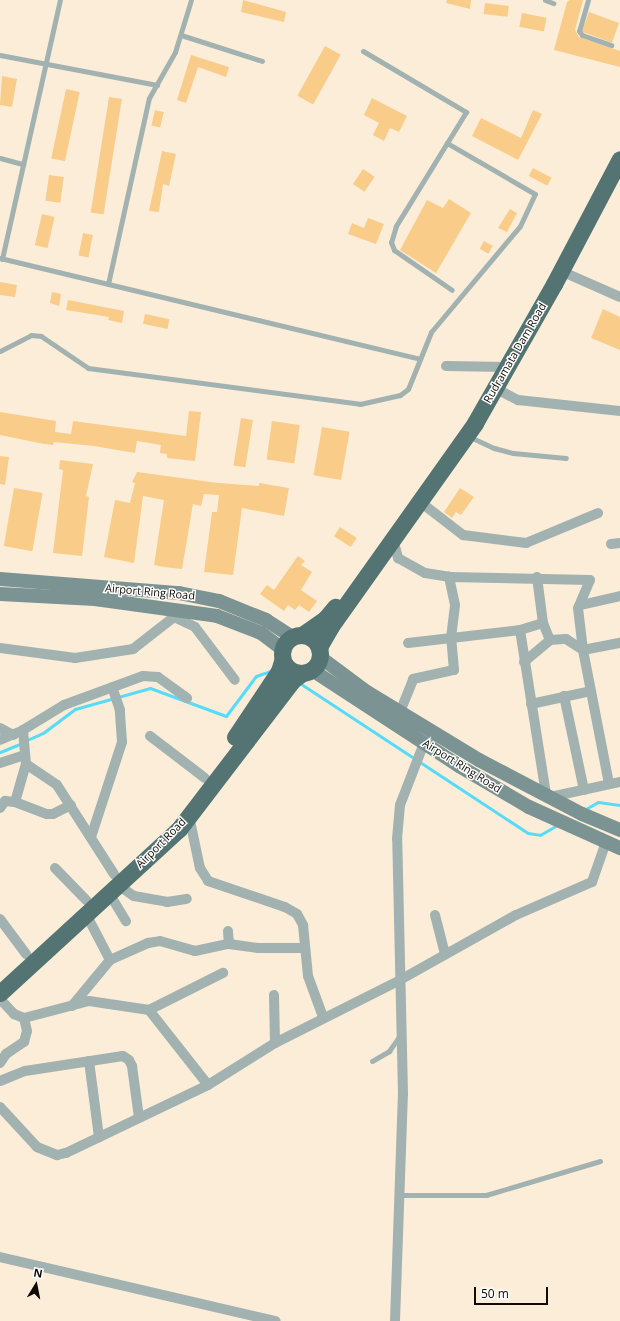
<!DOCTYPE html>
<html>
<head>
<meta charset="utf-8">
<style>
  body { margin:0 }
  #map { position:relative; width:620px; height:1321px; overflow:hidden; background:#fcedd8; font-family:"Open Sans",sans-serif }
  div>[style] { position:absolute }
  .stream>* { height:3px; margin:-1.5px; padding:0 1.5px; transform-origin:1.5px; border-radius:1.5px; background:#58dbfb }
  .building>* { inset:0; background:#f9cc8a; transform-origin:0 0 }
  .service>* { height:5px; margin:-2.5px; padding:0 2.5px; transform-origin:2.5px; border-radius:2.5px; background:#a1b2b1 }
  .minor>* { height:10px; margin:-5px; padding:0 5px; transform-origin:5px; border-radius:5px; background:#a1b2b1 }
  .secondary>* { height:14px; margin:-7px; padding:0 7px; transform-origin:7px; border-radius:7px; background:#7b9392 }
  .trunk>* { height:17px; margin:-8.5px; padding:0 8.5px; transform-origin:8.5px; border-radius:8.5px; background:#537472 }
  .trunk>.ring { margin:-8.5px; padding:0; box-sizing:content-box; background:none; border:17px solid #537472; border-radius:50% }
  span { translate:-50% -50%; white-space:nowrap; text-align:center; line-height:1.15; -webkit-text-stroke:3px #fff; paint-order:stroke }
  .street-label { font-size:11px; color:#100a03 }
  .north { position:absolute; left:16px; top:1265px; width:40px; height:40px; -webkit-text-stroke:3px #fff; paint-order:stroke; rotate:10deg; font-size:11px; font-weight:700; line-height:16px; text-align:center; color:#100a03 }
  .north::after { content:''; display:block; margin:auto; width:14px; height:18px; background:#100a03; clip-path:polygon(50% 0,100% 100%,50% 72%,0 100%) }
  .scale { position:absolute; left:474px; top:1287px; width:74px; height:18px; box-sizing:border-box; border:2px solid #100a03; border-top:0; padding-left:5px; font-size:12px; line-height:14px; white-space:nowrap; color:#100a03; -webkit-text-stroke:3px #fff; paint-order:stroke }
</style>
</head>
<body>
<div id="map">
  <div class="stream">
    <i style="left:298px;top:682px;width:275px;rotate:33.3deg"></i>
    <i style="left:528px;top:833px;width:12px;rotate:9deg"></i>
    <i style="left:540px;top:835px;width:22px;rotate:-30deg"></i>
    <i style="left:27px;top:740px;width:17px;rotate:-24deg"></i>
    <i style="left:43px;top:733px;width:40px;rotate:-37deg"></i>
    <i style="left:75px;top:709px;width:78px;rotate:-15.6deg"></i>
    <i style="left:150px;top:688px;width:81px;rotate:20.2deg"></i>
    <i style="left:226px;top:716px;width:50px;rotate:-53.1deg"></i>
    <i style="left:256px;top:676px;width:18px;rotate:-19deg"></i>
    <i style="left:0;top:752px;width:24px;rotate:-22deg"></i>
    <i style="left:584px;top:810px;width:16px;rotate:-30deg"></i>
    <i style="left:598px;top:802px;width:22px;rotate:8deg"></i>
  </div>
  <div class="building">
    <i style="clip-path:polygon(243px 0,286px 12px,284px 22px,241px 12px)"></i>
    <i style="clip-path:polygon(447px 0,471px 0,470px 9px,446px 3px)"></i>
    <i style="clip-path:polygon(570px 0,583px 0,575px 30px,579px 37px,620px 51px,620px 67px,554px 50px,567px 2px)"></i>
    <i style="left:485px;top:3px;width:24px;height:11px;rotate:7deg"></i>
    <i style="left:589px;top:12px;width:32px;height:21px;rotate:20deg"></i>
    <i style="left:522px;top:13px;width:25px;height:14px;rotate:11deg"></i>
    <i style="left:325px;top:46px;width:18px;height:57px;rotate:29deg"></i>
    <i style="clip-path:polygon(191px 55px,229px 67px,226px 77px,198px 67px,186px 103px,177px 100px)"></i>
    <i style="clip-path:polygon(2px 76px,17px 79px,12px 107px,0 105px)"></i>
    <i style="left:66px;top:89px;width:14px;height:71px;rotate:12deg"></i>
    <i style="left:109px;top:97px;width:13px;height:117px;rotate:9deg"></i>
    <i style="clip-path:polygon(372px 98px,407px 116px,399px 132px,390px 128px,384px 141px,373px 135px,379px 123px,364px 115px)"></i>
    <i style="left:155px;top:110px;width:9px;height:16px;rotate:13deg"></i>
    <i style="clip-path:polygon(533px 110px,542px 114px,518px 160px,472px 136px,481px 118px,521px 138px)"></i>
    <i style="clip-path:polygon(162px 151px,176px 154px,169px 186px,163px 184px,159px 212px,149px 211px)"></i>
    <i style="left:533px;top:168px;width:21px;height:9px;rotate:28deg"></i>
    <i style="left:363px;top:169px;width:14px;height:18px;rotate:34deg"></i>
    <i style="left:49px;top:175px;width:15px;height:26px;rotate:8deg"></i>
    <i style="clip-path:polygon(449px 199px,471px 213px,436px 273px,400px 250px,427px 200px,443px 208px)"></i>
    <i style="clip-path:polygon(510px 209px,517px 213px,507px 232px,498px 228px)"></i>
    <i style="left:42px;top:214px;width:13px;height:32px;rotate:13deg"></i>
    <i style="clip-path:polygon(368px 218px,384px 224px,376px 244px,348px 234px,352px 223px,364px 228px)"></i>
    <i style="left:83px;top:233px;width:10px;height:23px;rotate:11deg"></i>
    <i style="left:484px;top:241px;width:10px;height:9px;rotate:29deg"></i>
    <i style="clip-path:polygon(0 282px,17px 285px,15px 297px,0 295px)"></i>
    <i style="clip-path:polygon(52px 292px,61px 294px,59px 306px,50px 303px)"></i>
    <i style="clip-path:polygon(68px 300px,124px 311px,122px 323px,108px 320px,109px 317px,66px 310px)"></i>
    <i style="clip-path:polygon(603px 309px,620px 317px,620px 350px,591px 338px)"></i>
    <i style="left:145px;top:314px;width:25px;height:10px;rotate:12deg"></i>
    <i style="clip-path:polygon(189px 411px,201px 412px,195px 461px,167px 458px,167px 454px,160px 453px,161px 445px,137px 441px,135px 453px,94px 446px,54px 442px,53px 445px,44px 444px,0 435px,0 412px,56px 421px,55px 432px,71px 434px,73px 421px,186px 436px)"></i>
    <i style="left:241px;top:418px;width:12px;height:48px;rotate:9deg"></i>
    <i style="left:272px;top:421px;width:28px;height:39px;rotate:8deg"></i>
    <i style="left:322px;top:427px;width:28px;height:49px;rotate:10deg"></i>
    <i style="clip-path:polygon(0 456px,9px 457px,5px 485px,0 484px)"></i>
    <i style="clip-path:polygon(60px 460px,93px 464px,86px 496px,89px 497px,82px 556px,53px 553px,63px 470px,59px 469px)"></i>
    <i style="clip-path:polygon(137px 472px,218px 483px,259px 486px,259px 483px,289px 488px,284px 516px,242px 508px,233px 575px,204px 572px,212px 512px,217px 512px,219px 495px,204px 494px,201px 506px,193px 504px,182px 569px,164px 567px,154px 565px,164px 500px,143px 496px,134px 563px,104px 557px,115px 500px,130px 503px,135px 483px,132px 482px)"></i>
    <i style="left:14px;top:488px;width:29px;height:59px;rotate:10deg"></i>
    <i style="clip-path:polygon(460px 488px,474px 497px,461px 515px,456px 512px,452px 518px,444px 512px)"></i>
    <i style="left:340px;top:527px;width:20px;height:11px;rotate:33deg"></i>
    <i style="clip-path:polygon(298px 556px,305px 561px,301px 565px,312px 572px,301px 590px,317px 601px,309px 612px,299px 605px,295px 610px,288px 605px,284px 611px,260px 594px,267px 585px,274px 590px)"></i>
  </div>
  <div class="service">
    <i style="left:545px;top:0;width:9px;rotate:21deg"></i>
    <i style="left:588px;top:0;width:32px;rotate:106deg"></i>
    <i style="left:579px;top:31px;width:5px;rotate:53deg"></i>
    <i style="left:582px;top:35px;width:31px;rotate:19deg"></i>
    <i style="left:181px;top:35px;width:85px;rotate:17.8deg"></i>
    <i style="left:363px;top:51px;width:120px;rotate:30.6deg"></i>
    <i style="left:466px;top:112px;width:134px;rotate:121.6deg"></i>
    <i style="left:396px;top:226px;width:17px;rotate:107deg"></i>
    <i style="left:391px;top:242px;width:9px;rotate:69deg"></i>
    <i style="left:394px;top:250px;width:70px;rotate:34.6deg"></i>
    <i style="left:0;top:55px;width:160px;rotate:10.8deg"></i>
    <i style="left:0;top:158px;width:24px;rotate:15deg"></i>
    <i style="left:0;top:258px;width:432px;rotate:13.5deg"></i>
    <i style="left:2px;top:259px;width:265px;rotate:-77.4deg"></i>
    <i style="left:108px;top:284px;width:190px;rotate:-77.6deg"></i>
    <i style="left:149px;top:98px;width:53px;rotate:-60.5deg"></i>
    <i style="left:175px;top:52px;width:54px;rotate:-72.9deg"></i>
    <i style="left:0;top:351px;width:35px;rotate:-27deg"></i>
    <i style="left:31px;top:335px;width:10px;rotate:6deg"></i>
    <i style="left:41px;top:336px;width:57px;rotate:34.2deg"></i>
    <i style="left:88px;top:368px;width:274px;rotate:7.5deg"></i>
    <i style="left:360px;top:404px;width:41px;rotate:-12.7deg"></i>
    <i style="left:400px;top:395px;width:10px;rotate:-37deg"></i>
    <i style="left:408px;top:389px;width:61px;rotate:-68deg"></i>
    <i style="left:431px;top:332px;width:138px;rotate:-50deg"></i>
    <i style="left:520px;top:226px;width:35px;rotate:-65deg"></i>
    <i style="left:535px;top:194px;width:102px;rotate:-149.9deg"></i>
    <i style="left:468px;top:436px;width:29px;rotate:25deg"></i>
    <i style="left:494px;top:448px;width:20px;rotate:15deg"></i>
    <i style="left:513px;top:453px;width:53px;rotate:5.4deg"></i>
    <i style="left:372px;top:1061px;width:20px;rotate:-30deg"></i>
    <i style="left:389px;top:1051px;width:19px;rotate:-55deg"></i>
    <i style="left:399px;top:1195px;width:87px"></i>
    <i style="left:486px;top:1195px;width:119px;rotate:-16.6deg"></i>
  </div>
  <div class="minor">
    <i style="left:561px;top:271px;width:64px;rotate:23.8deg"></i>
    <i style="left:446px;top:366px;width:61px;rotate:0.9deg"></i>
    <i style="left:495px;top:388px;width:26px;rotate:28deg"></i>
    <i style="left:518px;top:400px;width:103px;rotate:6.2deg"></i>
    <i style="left:419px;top:501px;width:56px;rotate:37.7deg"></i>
    <i style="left:463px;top:535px;width:64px;rotate:7.2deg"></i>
    <i style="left:526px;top:543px;width:78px;rotate:-22.6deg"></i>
    <i style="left:393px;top:538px;width:21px;rotate:76deg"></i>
    <i style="left:398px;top:558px;width:31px;rotate:29deg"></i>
    <i style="left:425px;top:573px;width:24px;rotate:9deg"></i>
    <i style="left:449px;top:577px;width:141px;rotate:1.2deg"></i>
    <i style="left:590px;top:580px;width:30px;rotate:113deg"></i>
    <i style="left:578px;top:608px;width:42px;rotate:83.2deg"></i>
    <i style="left:583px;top:650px;width:136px;rotate:79deg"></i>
    <i style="left:611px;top:544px;width:9px;rotate:-6deg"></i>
    <i style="left:537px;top:577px;width:46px;rotate:82.6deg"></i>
    <i style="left:543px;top:623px;width:18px;rotate:68deg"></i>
    <i style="left:581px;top:605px;width:40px;rotate:-13deg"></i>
    <i style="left:520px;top:630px;width:167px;rotate:81deg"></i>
    <i style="left:408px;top:643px;width:113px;rotate:-6.6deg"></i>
    <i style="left:520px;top:630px;width:24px;rotate:-17deg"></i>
    <i style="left:0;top:648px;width:76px;rotate:7.6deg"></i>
    <i style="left:75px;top:658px;width:59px;rotate:-8.8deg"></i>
    <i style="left:133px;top:649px;width:52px;rotate:-38deg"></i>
    <i style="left:174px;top:617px;width:23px;rotate:25deg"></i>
    <i style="left:195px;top:627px;width:66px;rotate:53deg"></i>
    <i style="left:524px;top:662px;width:34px;rotate:-40deg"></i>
    <i style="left:550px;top:640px;width:16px;rotate:-4deg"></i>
    <i style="left:566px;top:639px;width:20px;rotate:33deg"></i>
    <i style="left:583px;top:650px;width:38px;rotate:-11deg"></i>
    <i style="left:564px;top:696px;width:96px;rotate:78deg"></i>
    <i style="left:531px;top:704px;width:61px;rotate:-12.2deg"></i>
    <i style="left:400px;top:712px;width:35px;rotate:-68deg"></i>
    <i style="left:413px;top:679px;width:42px;rotate:-12.4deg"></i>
    <i style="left:454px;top:670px;width:32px;rotate:-95deg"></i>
    <i style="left:451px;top:638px;width:33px;rotate:-83deg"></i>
    <i style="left:455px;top:605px;width:29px;rotate:-102deg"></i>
    <i style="left:0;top:728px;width:15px;rotate:28deg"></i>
    <i style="left:23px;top:730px;width:34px;rotate:85deg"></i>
    <i style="left:26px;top:764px;width:37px;rotate:34deg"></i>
    <i style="left:57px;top:785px;width:106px;rotate:57.4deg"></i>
    <i style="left:150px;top:736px;width:69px;rotate:37.4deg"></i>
    <i style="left:0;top:740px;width:25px;rotate:-23deg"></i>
    <i style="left:23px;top:730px;width:48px;rotate:-31.4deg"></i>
    <i style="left:64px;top:705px;width:84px;rotate:-20.2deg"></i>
    <i style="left:143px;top:676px;width:15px;rotate:4deg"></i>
    <i style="left:158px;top:677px;width:36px;rotate:36deg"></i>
    <i style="left:0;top:763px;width:26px;rotate:-18deg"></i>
    <i style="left:550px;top:797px;width:72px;rotate:-12.1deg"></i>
    <i style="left:15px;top:802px;width:40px;rotate:-74deg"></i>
    <i style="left:0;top:808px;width:9px;rotate:-54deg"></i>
    <i style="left:5px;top:801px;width:10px;rotate:6deg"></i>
    <i style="left:15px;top:802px;width:34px;rotate:21deg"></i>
    <i style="left:47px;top:814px;width:6px"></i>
    <i style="left:53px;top:814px;width:20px;rotate:-27deg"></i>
    <i style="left:189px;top:816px;width:53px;rotate:78.1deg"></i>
    <i style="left:200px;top:868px;width:15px;rotate:58deg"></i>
    <i style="left:208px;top:881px;width:81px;rotate:18.7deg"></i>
    <i style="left:285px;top:907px;width:14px;rotate:30deg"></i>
    <i style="left:297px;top:914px;width:13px;rotate:61deg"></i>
    <i style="left:303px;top:925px;width:51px;rotate:84.4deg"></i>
    <i style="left:308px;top:976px;width:44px;rotate:69.9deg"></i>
    <i style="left:91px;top:837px;width:100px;rotate:-71.9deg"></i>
    <i style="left:122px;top:742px;width:32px;rotate:-94deg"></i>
    <i style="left:120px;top:710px;width:24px;rotate:-109deg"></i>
    <i style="left:55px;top:868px;width:45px;rotate:45.9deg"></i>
    <i style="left:118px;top:885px;width:19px;rotate:35deg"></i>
    <i style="left:134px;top:896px;width:34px;rotate:10deg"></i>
    <i style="left:167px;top:902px;width:20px;rotate:-9deg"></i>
    <i style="left:109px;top:893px;width:33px;rotate:59deg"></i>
    <i style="left:86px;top:914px;width:52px;rotate:62.4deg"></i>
    <i style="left:435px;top:915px;width:40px;rotate:75.6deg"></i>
    <i style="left:0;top:919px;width:44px;rotate:53.4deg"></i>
    <i style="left:228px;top:931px;width:13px;rotate:86deg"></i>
    <i style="left:229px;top:944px;width:29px;rotate:8deg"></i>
    <i style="left:258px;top:948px;width:46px"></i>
    <i style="left:0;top:999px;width:21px;rotate:47deg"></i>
    <i style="left:14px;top:1014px;width:11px;rotate:22deg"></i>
    <i style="left:24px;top:1018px;width:67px;rotate:-14.7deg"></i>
    <i style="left:89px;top:1001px;width:61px;rotate:8.5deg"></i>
    <i style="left:149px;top:1010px;width:95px;rotate:51.8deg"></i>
    <i style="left:208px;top:1085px;width:79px;rotate:-32.1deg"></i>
    <i style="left:275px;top:1043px;width:48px;rotate:-91.2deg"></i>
    <i style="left:72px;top:1006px;width:60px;rotate:-50.4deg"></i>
    <i style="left:110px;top:960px;width:42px;rotate:-24.1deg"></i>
    <i style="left:148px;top:943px;width:12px;rotate:-9deg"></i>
    <i style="left:160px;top:941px;width:36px;rotate:16deg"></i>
    <i style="left:195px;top:951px;width:35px;rotate:-12deg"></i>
    <i style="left:149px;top:1010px;width:83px;rotate:-26.6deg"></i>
    <i style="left:275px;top:1043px;width:140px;rotate:-26.7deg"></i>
    <i style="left:400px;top:980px;width:133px;rotate:-29.3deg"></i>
    <i style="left:516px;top:915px;width:83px;rotate:-23.5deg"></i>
    <i style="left:592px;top:882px;width:42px;rotate:-70.7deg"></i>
    <i style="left:89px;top:1061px;width:77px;rotate:82.5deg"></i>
    <i style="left:0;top:1063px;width:11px;rotate:-56deg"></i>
    <i style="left:6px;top:1054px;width:22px;rotate:-34deg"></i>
    <i style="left:24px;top:1042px;width:11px;rotate:-75deg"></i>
    <i style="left:27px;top:1031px;width:13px;rotate:-103deg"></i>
    <i style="left:0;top:1081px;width:27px;rotate:-22deg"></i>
    <i style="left:25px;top:1071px;width:99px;rotate:-8.7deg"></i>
    <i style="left:123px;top:1056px;width:7px;rotate:34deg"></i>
    <i style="left:129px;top:1060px;width:7px;rotate:63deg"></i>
    <i style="left:132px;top:1066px;width:52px;rotate:82.3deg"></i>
    <i style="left:0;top:1107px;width:54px;rotate:47.2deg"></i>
    <i style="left:37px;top:1147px;width:22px;rotate:22deg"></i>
    <i style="left:57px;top:1155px;width:9px;rotate:-13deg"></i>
    <i style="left:66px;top:1153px;width:157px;rotate:-25.6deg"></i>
    <i style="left:0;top:1257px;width:283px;rotate:13.1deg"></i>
    <i style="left:395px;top:1321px;width:227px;rotate:-88deg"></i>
    <i style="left:403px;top:1094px;width:255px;rotate:-91.3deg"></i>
    <i style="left:397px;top:839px;width:34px;rotate:-85deg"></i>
    <i style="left:400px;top:805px;width:66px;rotate:-68.8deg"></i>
  </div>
  <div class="secondary">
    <i style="left:0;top:579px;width:180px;rotate:4.5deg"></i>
    <i style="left:179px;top:593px;width:41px;rotate:11.3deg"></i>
    <i style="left:219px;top:601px;width:51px;rotate:22deg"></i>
    <i style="left:266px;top:620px;width:31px;rotate:33deg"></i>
    <i style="left:0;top:594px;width:95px;rotate:3deg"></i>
    <i style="left:95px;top:599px;width:123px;rotate:7.9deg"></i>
    <i style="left:217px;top:616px;width:47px;rotate:21.1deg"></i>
    <i style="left:261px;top:633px;width:26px;rotate:37deg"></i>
    <i style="left:320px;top:657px;width:59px;rotate:36.7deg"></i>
    <i style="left:367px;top:692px;width:131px;rotate:31.3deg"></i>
    <i style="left:479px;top:760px;width:116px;rotate:27.7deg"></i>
    <i style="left:582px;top:814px;width:41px;rotate:22.8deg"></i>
    <i style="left:312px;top:670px;width:176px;rotate:33.1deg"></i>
    <i style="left:459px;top:766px;width:81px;rotate:30.4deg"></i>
    <i style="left:529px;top:807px;width:100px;rotate:24.3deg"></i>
  </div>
  <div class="trunk">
    <i class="ring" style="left:282px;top:635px;width:21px;height:21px"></i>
    <i style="left:302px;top:635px;width:28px;rotate:-35deg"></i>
    <i style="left:325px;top:619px;width:16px;rotate:-50deg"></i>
    <i style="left:319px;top:647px;width:24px;rotate:-60deg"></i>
    <i style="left:331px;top:626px;width:249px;rotate:-54.6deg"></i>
    <i style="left:475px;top:423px;width:160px;rotate:-60.4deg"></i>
    <i style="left:554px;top:284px;width:141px;rotate:-62.2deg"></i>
    <i style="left:235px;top:737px;width:79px;rotate:-56.3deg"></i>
    <i style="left:279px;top:671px;width:10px;rotate:-73deg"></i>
    <i style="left:0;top:993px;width:243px;rotate:-42.5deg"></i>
    <i style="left:179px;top:829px;width:188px;rotate:-52.6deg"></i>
    <i style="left:293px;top:680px;width:10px;rotate:-37deg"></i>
  </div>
  <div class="street-label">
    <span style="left:515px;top:353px;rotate:-60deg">Rudramata Dam Road</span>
    <span style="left:150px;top:592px;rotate:5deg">Airport Ring Road</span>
    <span style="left:462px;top:766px;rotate:32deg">Airport Ring Road</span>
    <span style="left:161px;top:843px;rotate:-45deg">Airport Road</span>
  </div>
  <div class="north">N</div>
  <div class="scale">50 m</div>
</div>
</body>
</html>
